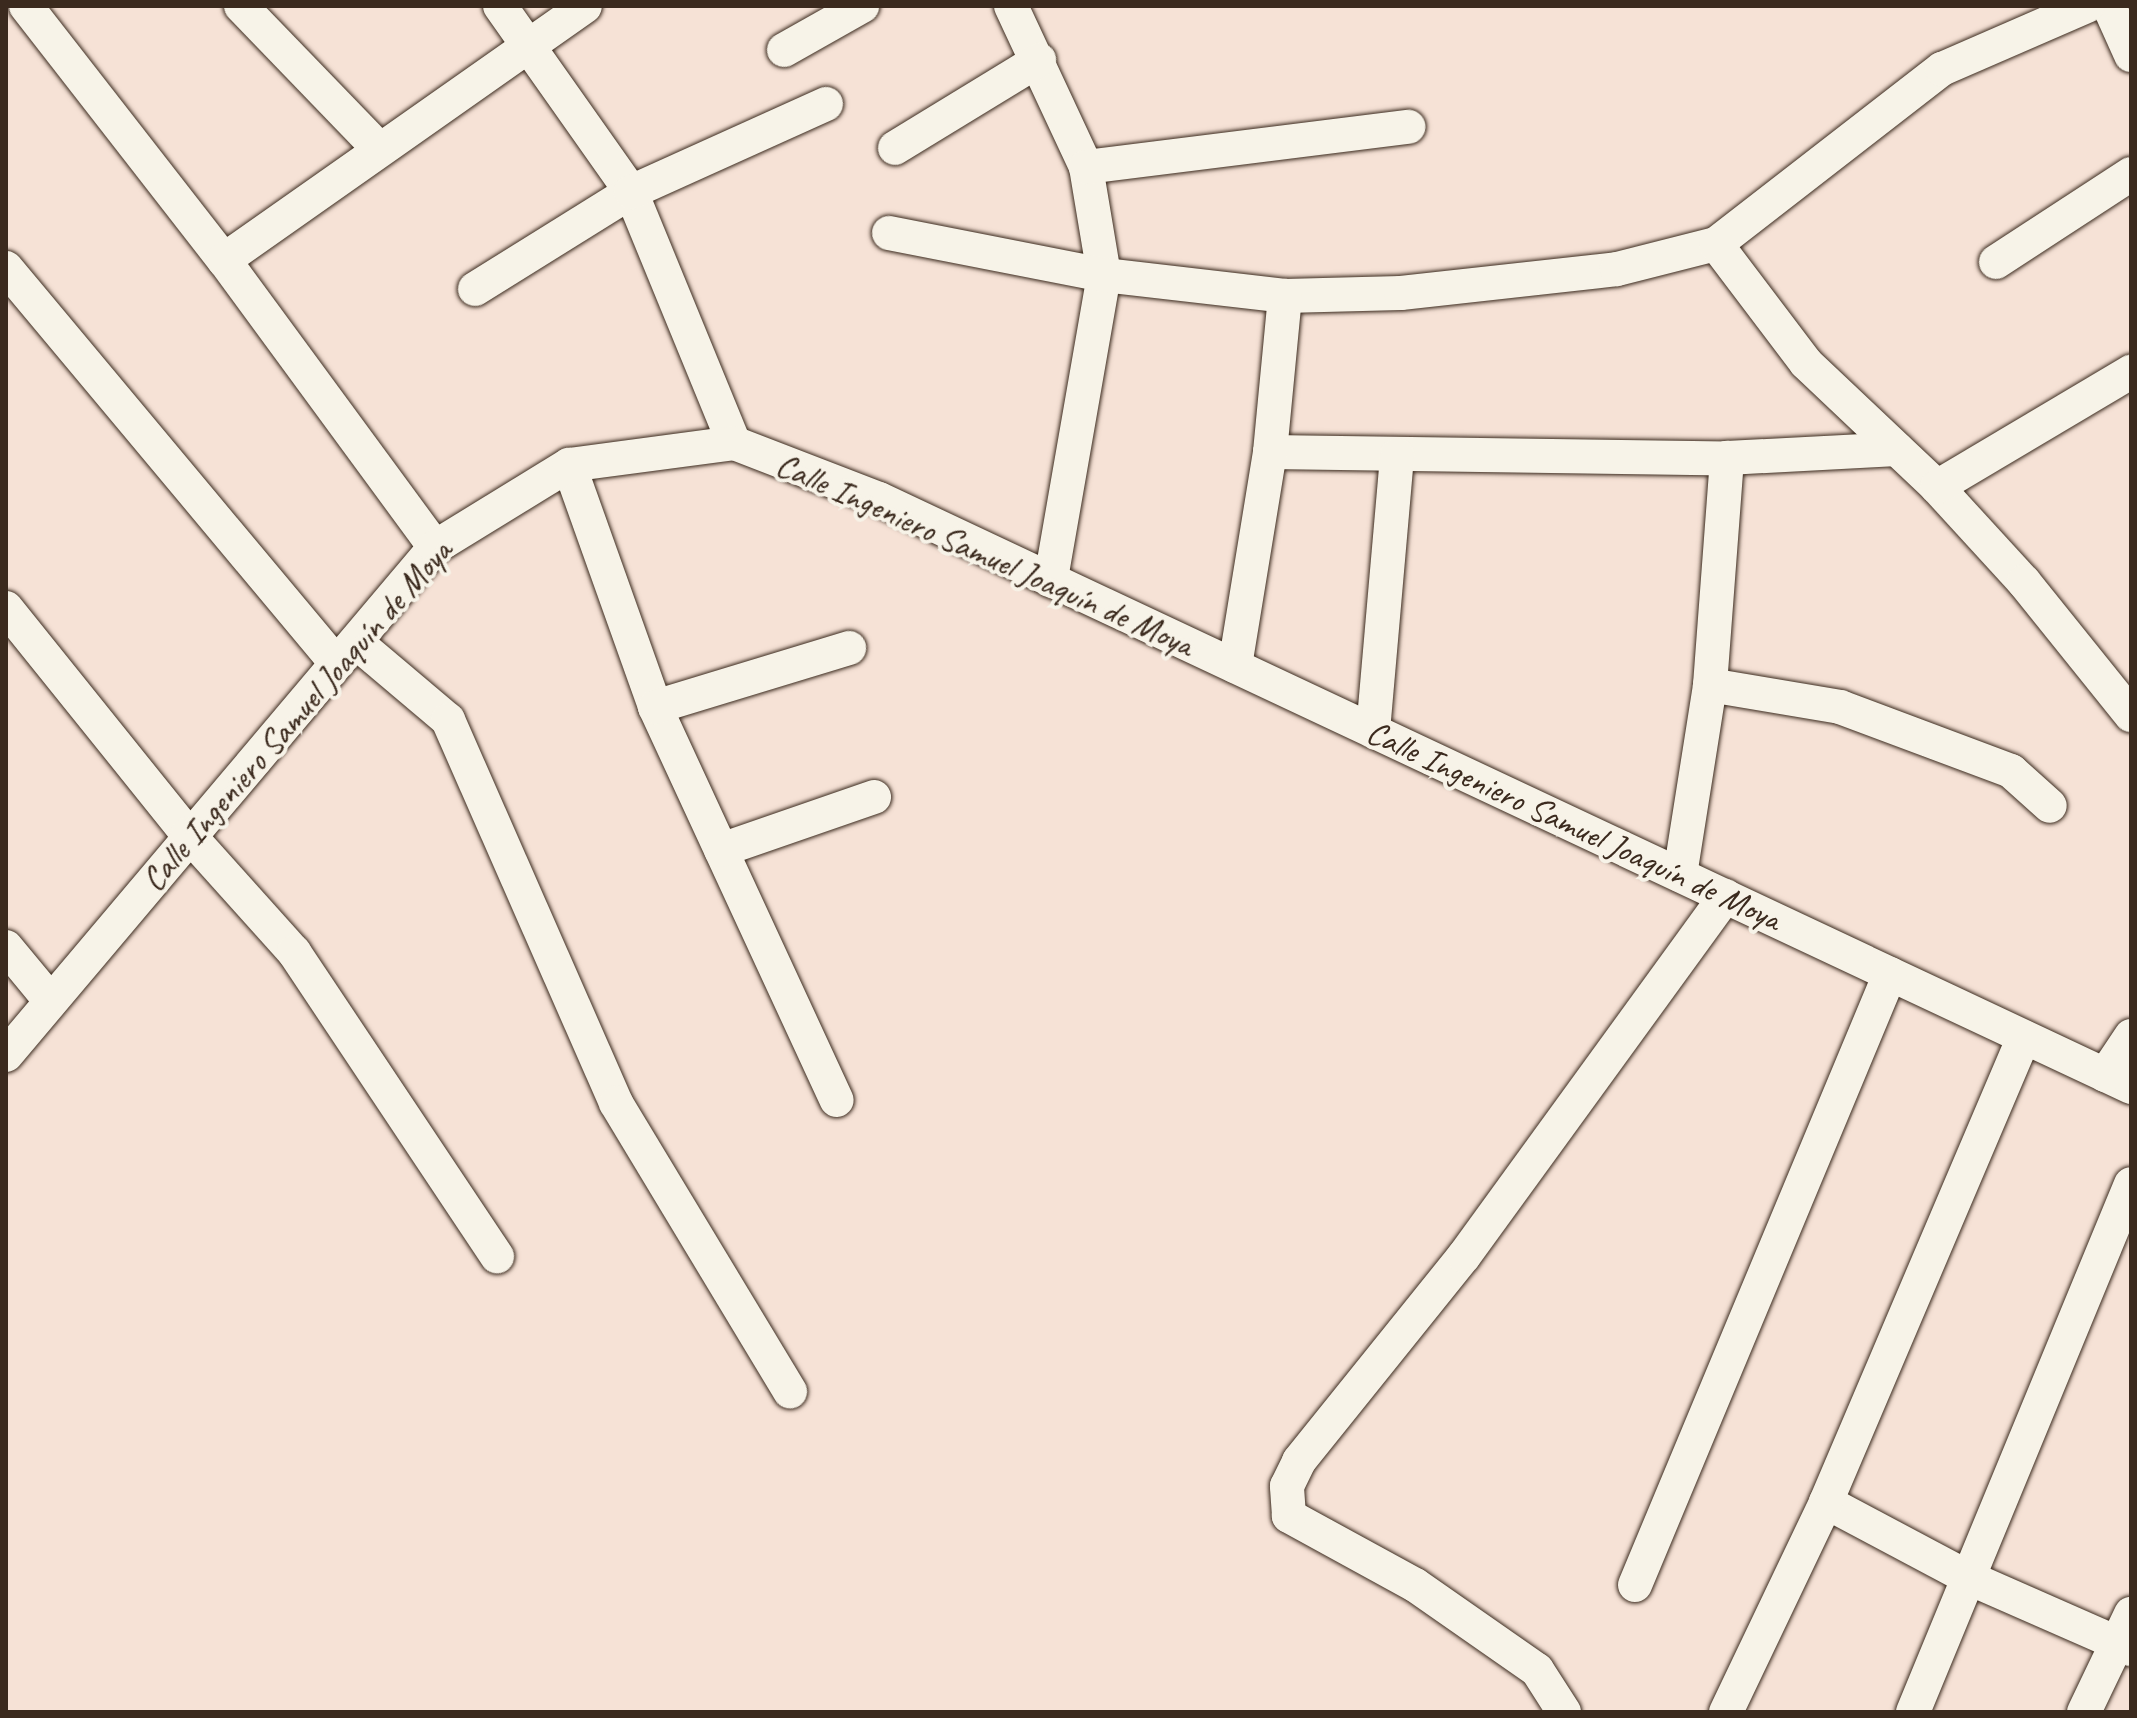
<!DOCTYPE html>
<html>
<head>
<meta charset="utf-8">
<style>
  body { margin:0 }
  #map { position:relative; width:2137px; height:1718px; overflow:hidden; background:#f6e2d6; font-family:Caveat,sans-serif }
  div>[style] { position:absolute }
  .roads { filter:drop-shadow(0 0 2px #3b2a1e) drop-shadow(0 0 2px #3b2a1e) }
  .street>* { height:34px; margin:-17px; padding:0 17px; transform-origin:17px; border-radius:17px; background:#f7f3e8 }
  span { translate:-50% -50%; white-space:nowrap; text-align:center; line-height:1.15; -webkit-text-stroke:8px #f7f3e8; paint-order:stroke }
  .street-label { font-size:34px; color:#3b2a1e }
  .frame { position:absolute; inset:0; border:8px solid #3b2a1e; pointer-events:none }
</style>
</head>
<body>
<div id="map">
  <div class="roads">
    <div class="street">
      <i style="left:26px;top:6px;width:322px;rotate:52.1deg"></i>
      <i style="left:224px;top:260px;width:356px;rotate:53.7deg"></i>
      <i style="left:241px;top:6px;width:199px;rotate:46deg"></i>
      <i style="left:500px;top:6px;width:228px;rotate:54.8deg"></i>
      <i style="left:631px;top:192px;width:271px;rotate:67.7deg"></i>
      <i style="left:1011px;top:6px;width:178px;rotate:65deg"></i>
      <i style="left:1086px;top:167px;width:109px;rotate:80.5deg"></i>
      <i style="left:1104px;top:275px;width:310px;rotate:99.9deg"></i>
      <i style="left:2109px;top:6px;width:54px;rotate:65.8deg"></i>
      <i style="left:784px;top:50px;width:90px;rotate:-29.4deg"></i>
      <i style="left:895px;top:148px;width:169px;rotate:-31.4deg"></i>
      <i style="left:1086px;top:167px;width:325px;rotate:-7.1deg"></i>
      <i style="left:889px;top:233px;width:219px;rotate:11.1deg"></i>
      <i style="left:1104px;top:275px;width:182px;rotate:6.6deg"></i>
      <i style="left:1285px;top:296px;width:116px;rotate:-1.5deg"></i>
      <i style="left:1401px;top:293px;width:217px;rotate:-6.3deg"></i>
      <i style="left:1617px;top:269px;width:102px;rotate:-14.2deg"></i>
      <i style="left:1716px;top:244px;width:286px;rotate:-37.8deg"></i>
      <i style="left:1942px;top:69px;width:158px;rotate:-23.5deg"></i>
      <i style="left:1716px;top:244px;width:149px;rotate:52.9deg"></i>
      <i style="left:1806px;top:363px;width:180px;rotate:43.4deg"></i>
      <i style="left:1937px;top:487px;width:129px;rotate:47.5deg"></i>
      <i style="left:2024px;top:582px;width:171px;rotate:51.2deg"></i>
      <i style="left:224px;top:260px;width:441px;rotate:-35.1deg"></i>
      <i style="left:1996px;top:262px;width:161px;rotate:-33.1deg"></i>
      <i style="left:6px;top:268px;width:515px;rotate:50.12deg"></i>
      <i style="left:475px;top:289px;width:184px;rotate:-31.9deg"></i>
      <i style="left:631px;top:192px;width:214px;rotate:-24.3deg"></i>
      <i style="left:1270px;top:452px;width:457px;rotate:0.8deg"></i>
      <i style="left:1727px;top:458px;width:170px;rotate:-3deg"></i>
      <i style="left:569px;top:465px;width:257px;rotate:70.4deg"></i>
      <i style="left:655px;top:707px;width:433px;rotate:65.2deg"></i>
      <i style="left:1937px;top:487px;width:226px;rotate:-30.7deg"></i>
      <i style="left:6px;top:608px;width:290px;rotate:51.2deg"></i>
      <i style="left:188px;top:834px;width:159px;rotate:48.1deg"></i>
      <i style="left:294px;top:952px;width:366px;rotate:56.3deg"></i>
      <i style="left:357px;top:643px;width:119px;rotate:40.2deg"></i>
      <i style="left:448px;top:720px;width:418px;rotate:66.3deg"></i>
      <i style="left:616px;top:1103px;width:337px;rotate:58.9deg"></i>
      <i style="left:1235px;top:666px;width:217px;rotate:-80.7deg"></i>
      <i style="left:1270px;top:452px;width:157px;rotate:-84.5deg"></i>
      <i style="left:1710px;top:685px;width:132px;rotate:9.6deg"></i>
      <i style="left:1840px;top:707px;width:183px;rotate:20.5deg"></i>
      <i style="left:2011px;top:771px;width:52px;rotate:41.9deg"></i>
      <i style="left:655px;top:707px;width:203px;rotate:-16.9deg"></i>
      <i style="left:1373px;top:731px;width:277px;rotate:-85deg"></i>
      <i style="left:721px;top:850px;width:162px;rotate:-19.1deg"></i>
      <i style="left:1680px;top:875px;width:192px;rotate:-81deg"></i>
      <i style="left:1710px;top:685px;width:228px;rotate:-85.7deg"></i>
      <i style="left:6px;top:947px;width:67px;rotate:50.4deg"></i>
      <i style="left:6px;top:1055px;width:665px;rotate:-49.82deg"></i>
      <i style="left:435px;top:547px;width:157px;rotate:-31.5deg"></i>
      <i style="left:569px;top:465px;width:166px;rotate:-7.6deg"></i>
      <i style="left:734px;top:443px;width:155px;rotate:21.1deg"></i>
      <i style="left:879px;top:499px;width:1383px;rotate:25.16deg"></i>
      <i style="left:2105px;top:1075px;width:47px;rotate:-56.3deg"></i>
      <i style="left:1826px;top:1502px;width:162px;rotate:28deg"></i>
      <i style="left:1969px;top:1578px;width:177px;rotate:23.7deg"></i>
      <i style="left:1635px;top:1585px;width:662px;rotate:-67.35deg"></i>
      <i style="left:1564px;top:1712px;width:50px;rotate:-122.7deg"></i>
      <i style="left:1537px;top:1670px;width:149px;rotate:-145.1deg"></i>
      <i style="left:1415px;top:1585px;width:144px;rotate:-151.3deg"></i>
      <i style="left:1289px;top:1516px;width:30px;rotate:-94deg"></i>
      <i style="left:1287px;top:1486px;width:28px;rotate:-64deg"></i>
      <i style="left:1299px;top:1461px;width:263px;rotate:-51.2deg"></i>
      <i style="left:1464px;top:1256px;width:445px;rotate:-54deg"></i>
      <i style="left:1726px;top:1712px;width:233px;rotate:-64.5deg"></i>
      <i style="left:1826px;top:1502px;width:505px;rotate:-66.94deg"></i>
      <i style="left:1913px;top:1712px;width:571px;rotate:-67.57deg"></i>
      <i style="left:2084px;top:1712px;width:109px;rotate:-64.4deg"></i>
    </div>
  </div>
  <div class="street-label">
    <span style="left:985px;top:554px;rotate:24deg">Calle Ingeniero Samuel Joaquín de Moya</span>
    <span style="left:296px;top:715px;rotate:-49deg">Calle Ingeniero Samuel Joaquín de Moya</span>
    <span style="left:1574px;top:825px;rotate:25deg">Calle Ingeniero Samuel Joaquín de Moya</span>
  </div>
  <div class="frame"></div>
</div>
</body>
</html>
